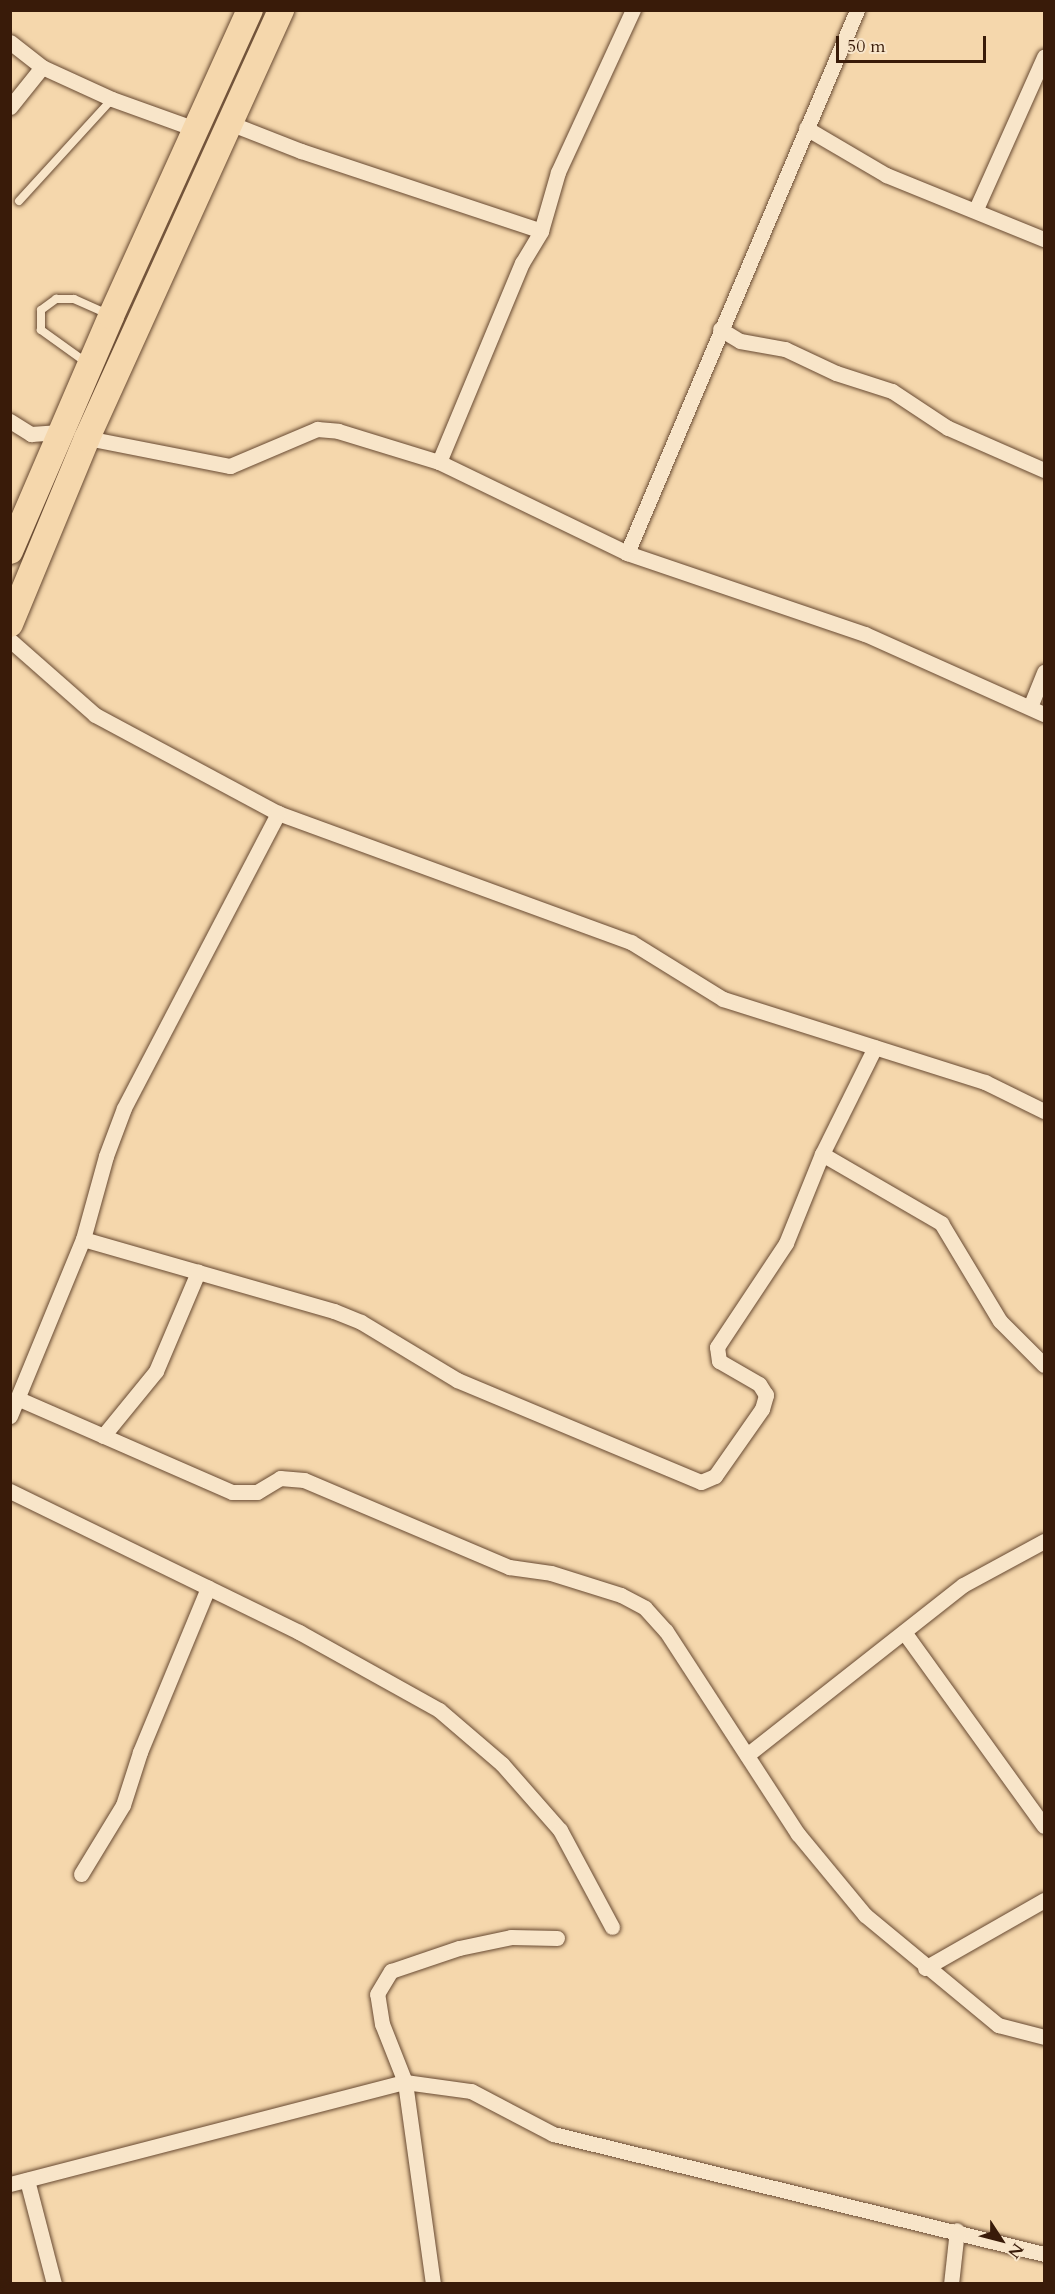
<!DOCTYPE html>
<html>
<head>
<meta charset="utf-8">
<style>
  body { margin:0 }
  #map { position:relative; width:1055px; height:2294px; overflow:hidden; background:#f5d7ac; font-family:Cardo,serif }
  div>[style] { position:absolute }
  .roads { filter:drop-shadow(0 0 2px #684a32) drop-shadow(0 0 2px #684a32) }
  .service>* { height:8px; margin:-4px; padding:0 4px; transform-origin:4px; border-radius:4px; background:#f8e5c9 }
  .minor>* { height:15px; margin:-7.5px; padding:0 7.5px; transform-origin:7.5px; border-radius:7.5px; background:#f8e5c9 }
  .trunk>* { height:26px; margin:-13px; padding:0 13px; transform-origin:13px; border-radius:13px; background:#f5d7ac }
  span { translate:-50% -50%; white-space:nowrap; text-align:center; line-height:1.15; -webkit-text-stroke:4.5px #f8e5c9; paint-order:stroke }
  .frame { position:absolute; inset:0; border:12px solid #391b09; pointer-events:none }
  .north { position:absolute; left:971px; top:2210px; width:60px; height:60px; -webkit-text-stroke:4px #f8e5c9; paint-order:stroke; rotate:126deg; font-size:16px; font-weight:700; line-height:24px; text-align:center; color:#391b09 }
  .north::after { content:''; display:block; margin:auto; width:21px; height:27px; background:#391b09; clip-path:polygon(50% 0,100% 100%,50% 72%,0 100%) }
  .scale { position:absolute; left:836px; top:36px; width:150px; height:27px; box-sizing:border-box; border:3px solid #391b09; border-top:0; padding-left:8px; font-size:18px; line-height:21px; white-space:nowrap; color:#391b09; -webkit-text-stroke:4px #f8e5c9; paint-order:stroke }
</style>
</head>
<body>
<div id="map">
  <div class="roads">
    <div class="service">
      <i style="left:19px;top:201px;width:138px;rotate:-47.6deg"></i>
      <i style="left:87px;top:363px;width:57px;rotate:-144.3deg"></i>
      <i style="left:41px;top:330px;width:20px;rotate:-90deg"></i>
      <i style="left:41px;top:310px;width:19px;rotate:-36deg"></i>
      <i style="left:56px;top:299px;width:18px"></i>
      <i style="left:74px;top:299px;width:36px;rotate:24deg"></i>
    </div>
    <div class="minor">
      <i style="left:10px;top:42px;width:41px;rotate:38deg"></i>
      <i style="left:42px;top:67px;width:77px;rotate:24.6deg"></i>
      <i style="left:112px;top:99px;width:91px;rotate:19.8deg"></i>
      <i style="left:10px;top:107px;width:51px;rotate:-51.3deg"></i>
      <i style="left:232px;top:124px;width:74px;rotate:21.4deg"></i>
      <i style="left:301px;top:151px;width:253px;rotate:18.4deg"></i>
      <i style="left:806px;top:128px;width:93px;rotate:30.4deg"></i>
      <i style="left:886px;top:175px;width:170px;rotate:22.1deg"></i>
      <i style="left:976px;top:209px;width:167px;rotate:-65.9deg"></i>
      <i style="left:720px;top:329px;width:23px;rotate:31deg"></i>
      <i style="left:740px;top:341px;width:46px;rotate:10.1deg"></i>
      <i style="left:785px;top:349px;width:56px;rotate:25.2deg"></i>
      <i style="left:836px;top:373px;width:59px;rotate:17.8deg"></i>
      <i style="left:892px;top:391px;width:67px;rotate:33.5deg"></i>
      <i style="left:948px;top:428px;width:105px;rotate:23.6deg"></i>
      <i style="left:10px;top:421px;width:25px;rotate:32deg"></i>
      <i style="left:31px;top:434px;width:29px;rotate:-4deg"></i>
      <i style="left:87px;top:438px;width:146px;rotate:11.1deg"></i>
      <i style="left:230px;top:466px;width:95px;rotate:-23deg"></i>
      <i style="left:317px;top:429px;width:21px;rotate:5deg"></i>
      <i style="left:338px;top:431px;width:106px;rotate:17.1deg"></i>
      <i style="left:439px;top:462px;width:209px;rotate:25.8deg"></i>
      <i style="left:627px;top:553px;width:251px;rotate:18.8deg"></i>
      <i style="left:865px;top:634px;width:196px;rotate:24.1deg"></i>
      <i style="left:439px;top:462px;width:216px;rotate:-67.4deg"></i>
      <i style="left:522px;top:263px;width:37px;rotate:-59deg"></i>
      <i style="left:541px;top:231px;width:61px;rotate:-73.9deg"></i>
      <i style="left:558px;top:172px;width:179px;rotate:-65.2deg"></i>
      <i style="left:627px;top:553px;width:590px;rotate:-67.04deg"></i>
      <i style="left:10px;top:640px;width:113px;rotate:41.4deg"></i>
      <i style="left:95px;top:715px;width:208px;rotate:28.2deg"></i>
      <i style="left:278px;top:813px;width:376px;rotate:20.1deg"></i>
      <i style="left:631px;top:942px;width:108px;rotate:31.8deg"></i>
      <i style="left:723px;top:999px;width:275px;rotate:17.6deg"></i>
      <i style="left:985px;top:1082px;width:66px;rotate:26.2deg"></i>
      <i style="left:1030px;top:707px;width:38px;rotate:-68deg"></i>
      <i style="left:822px;top:1154px;width:138px;rotate:30.1deg"></i>
      <i style="left:941px;top:1223px;width:114px;rotate:59deg"></i>
      <i style="left:1000px;top:1321px;width:62px;rotate:45deg"></i>
      <i style="left:83px;top:1239px;width:261px;rotate:16deg"></i>
      <i style="left:334px;top:1311px;width:29px;rotate:22deg"></i>
      <i style="left:361px;top:1322px;width:112px;rotate:31.1deg"></i>
      <i style="left:457px;top:1380px;width:264px;rotate:22.7deg"></i>
      <i style="left:701px;top:1482px;width:15px;rotate:-23deg"></i>
      <i style="left:715px;top:1476px;width:82px;rotate:-55deg"></i>
      <i style="left:762px;top:1409px;width:15px;rotate:-74deg"></i>
      <i style="left:766px;top:1395px;width:13px;rotate:-122deg"></i>
      <i style="left:759px;top:1384px;width:46px;rotate:-150.1deg"></i>
      <i style="left:719px;top:1361px;width:14px;rotate:-98deg"></i>
      <i style="left:717px;top:1347px;width:125px;rotate:-56.4deg"></i>
      <i style="left:786px;top:1243px;width:96px;rotate:-68deg"></i>
      <i style="left:822px;top:1154px;width:119px;rotate:-63.6deg"></i>
      <i style="left:19px;top:1399px;width:232px;rotate:23.6deg"></i>
      <i style="left:232px;top:1492px;width:25px"></i>
      <i style="left:257px;top:1492px;width:27px;rotate:-31deg"></i>
      <i style="left:280px;top:1478px;width:24px;rotate:5deg"></i>
      <i style="left:304px;top:1480px;width:223px;rotate:23deg"></i>
      <i style="left:509px;top:1567px;width:42px;rotate:8.1deg"></i>
      <i style="left:551px;top:1573px;width:73px;rotate:17.4deg"></i>
      <i style="left:621px;top:1595px;width:27px;rotate:28deg"></i>
      <i style="left:645px;top:1608px;width:31px;rotate:48deg"></i>
      <i style="left:666px;top:1631px;width:242px;rotate:57deg"></i>
      <i style="left:798px;top:1834px;width:105px;rotate:50.4deg"></i>
      <i style="left:865px;top:1915px;width:173px;rotate:39.6deg"></i>
      <i style="left:998px;top:2025px;width:48px;rotate:14.6deg"></i>
      <i style="left:10px;top:1416px;width:191px;rotate:-67.6deg"></i>
      <i style="left:83px;top:1239px;width:86px;rotate:-74.5deg"></i>
      <i style="left:106px;top:1156px;width:51px;rotate:-69.4deg"></i>
      <i style="left:124px;top:1108px;width:333px;rotate:-62.4deg"></i>
      <i style="left:103px;top:1436px;width:84px;rotate:-50.8deg"></i>
      <i style="left:156px;top:1371px;width:108px;rotate:-67deg"></i>
      <i style="left:10px;top:1491px;width:322px;rotate:26deg"></i>
      <i style="left:299px;top:1632px;width:160px;rotate:29.1deg"></i>
      <i style="left:439px;top:1710px;width:83px;rotate:40.6deg"></i>
      <i style="left:502px;top:1764px;width:88px;rotate:48.7deg"></i>
      <i style="left:560px;top:1830px;width:110px;rotate:61.8deg"></i>
      <i style="left:904px;top:1632px;width:239px;rotate:54.2deg"></i>
      <i style="left:747px;top:1755px;width:275px;rotate:-38.2deg"></i>
      <i style="left:963px;top:1585px;width:92px;rotate:-28.5deg"></i>
      <i style="left:81px;top:1874px;width:81px;rotate:-58.7deg"></i>
      <i style="left:123px;top:1805px;width:56px;rotate:-72.2deg"></i>
      <i style="left:140px;top:1752px;width:178px;rotate:-67.5deg"></i>
      <i style="left:925px;top:1968px;width:137px;rotate:-29.7deg"></i>
      <i style="left:27px;top:2180px;width:107px;rotate:75.4deg"></i>
      <i style="left:10px;top:2184px;width:408px;rotate:-14.5deg"></i>
      <i style="left:405px;top:2082px;width:67px;rotate:7.8deg"></i>
      <i style="left:471px;top:2091px;width:93px;rotate:27.7deg"></i>
      <i style="left:553px;top:2134px;width:505px;rotate:13.73deg"></i>
      <i style="left:433px;top:2284px;width:204px;rotate:-97.9deg"></i>
      <i style="left:405px;top:2082px;width:62px;rotate:-111.6deg"></i>
      <i style="left:382px;top:2024px;width:30px;rotate:-99deg"></i>
      <i style="left:377px;top:1994px;width:27px;rotate:-59deg"></i>
      <i style="left:391px;top:1971px;width:72px;rotate:-18.7deg"></i>
      <i style="left:459px;top:1948px;width:53px;rotate:-11.9deg"></i>
      <i style="left:511px;top:1937px;width:46px;rotate:1.2deg"></i>
      <i style="left:951px;top:2284px;width:54px;rotate:-83.7deg"></i>
    </div>
    <div class="trunk">
      <i style="left:10px;top:551px;width:256px;rotate:-66.7deg"></i>
      <i style="left:111px;top:316px;width:336px;rotate:-65.6deg"></i>
      <i style="left:10px;top:624px;width:201px;rotate:-67.5deg"></i>
      <i style="left:87px;top:438px;width:470px;rotate:-65.6deg"></i>
    </div>
  </div>
  <div class="frame"></div>
  <div class="north">N</div>
  <div class="scale">50 m</div>
</div>
</body>
</html>
